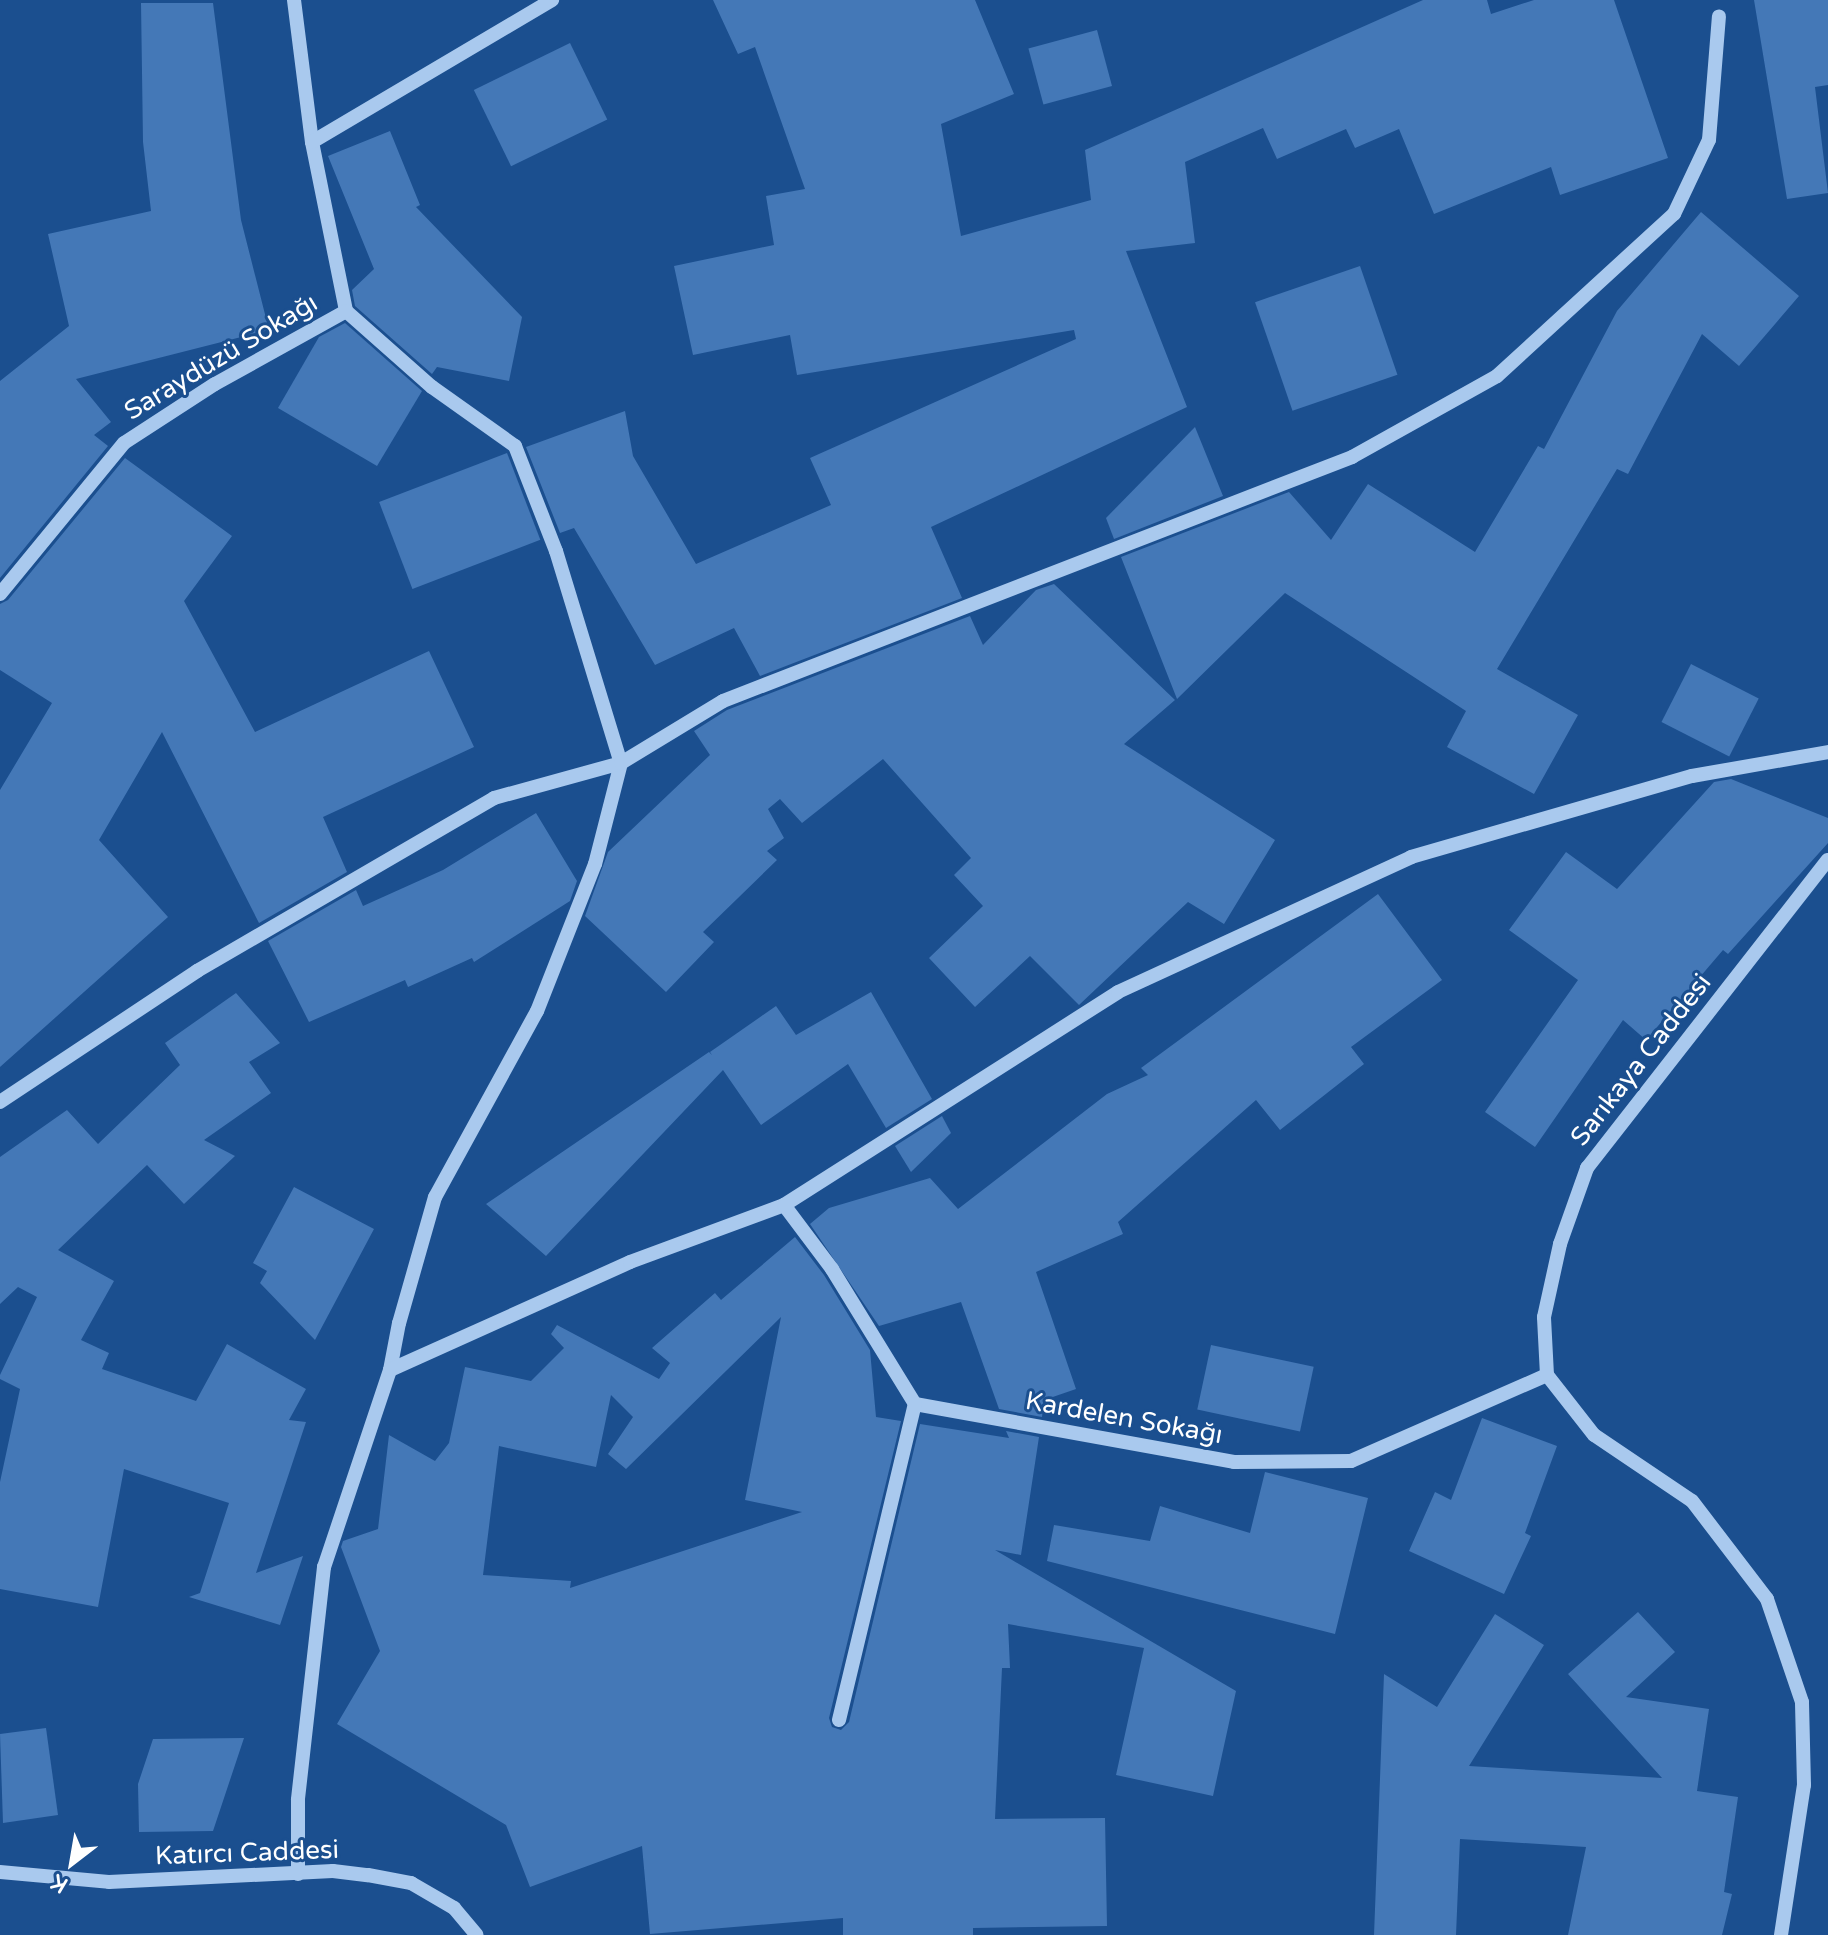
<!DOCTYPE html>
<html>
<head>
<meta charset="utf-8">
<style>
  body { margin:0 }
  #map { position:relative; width:1828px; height:1935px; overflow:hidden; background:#1b4f8f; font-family:"Varela Round",sans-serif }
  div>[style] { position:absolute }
  .building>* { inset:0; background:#4478b7; transform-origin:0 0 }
  .minor>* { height:14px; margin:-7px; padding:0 7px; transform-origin:7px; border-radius:7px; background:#a9c9ee }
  span { translate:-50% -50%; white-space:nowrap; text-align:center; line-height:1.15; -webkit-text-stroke:6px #1b4f8f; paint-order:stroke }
  .street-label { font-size:26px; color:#fff }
  .north { position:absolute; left:32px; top:1823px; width:80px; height:80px; -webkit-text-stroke:6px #1b4f8f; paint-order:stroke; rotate:211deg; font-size:22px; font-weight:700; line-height:32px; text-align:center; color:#fff }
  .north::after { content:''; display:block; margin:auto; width:28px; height:36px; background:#fff; clip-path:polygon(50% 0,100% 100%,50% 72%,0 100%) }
</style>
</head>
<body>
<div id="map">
  <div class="building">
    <i style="clip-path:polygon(713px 0,975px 0,1014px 94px,941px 124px,961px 236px,1091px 200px,1085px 150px,1423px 0,1487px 0,1491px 14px,1534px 0,1614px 0,1668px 158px,1560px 195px,1551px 167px,1434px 214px,1399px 129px,1355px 148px,1346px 129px,1277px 159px,1263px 128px,1185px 162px,1195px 243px,1126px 251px,1187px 407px,931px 527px,962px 598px,760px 676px,734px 628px,655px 665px,574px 528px,560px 533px,526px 447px,625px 411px,633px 456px,696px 564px,831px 505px,810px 458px,1076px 339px,1074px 330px,797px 375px,790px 335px,693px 355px,674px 266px,774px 245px,766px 196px,805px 189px,755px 47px,738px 54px)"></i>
    <i style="clip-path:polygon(1754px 0,1828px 0,1828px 85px,1815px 87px,1828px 193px,1787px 199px)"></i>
    <i style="clip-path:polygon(141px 3px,213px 3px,241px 220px,269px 330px,76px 379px,111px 422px,94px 435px,108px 446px,0 578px,0 381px,69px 326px,48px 234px,151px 211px,143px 142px)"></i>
    <i style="left:1097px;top:30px;width:58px;height:71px;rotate:75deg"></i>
    <i style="left:570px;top:43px;width:85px;height:107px;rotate:64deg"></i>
    <i style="clip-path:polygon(390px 131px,420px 205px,416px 207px,522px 317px,509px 381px,437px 367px,432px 374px,355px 306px,352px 290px,374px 269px,328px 156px)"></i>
    <i style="clip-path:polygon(1701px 212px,1799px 296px,1739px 366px,1702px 334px,1628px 474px,1617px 469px,1497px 669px,1578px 715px,1534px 794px,1447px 747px,1466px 711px,1285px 593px,1177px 699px,1121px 557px,1289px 492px,1331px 540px,1368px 484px,1475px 552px,1538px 446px,1544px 449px,1617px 311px)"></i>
    <i style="left:1360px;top:266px;width:115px;height:111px;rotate:71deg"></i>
    <i style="clip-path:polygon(345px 323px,422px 391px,377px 466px,278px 408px,319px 337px)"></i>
    <i style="clip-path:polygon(1195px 427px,1223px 496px,1114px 539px,1106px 518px)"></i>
    <i style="left:507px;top:453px;width:93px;height:137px;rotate:69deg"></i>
    <i style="clip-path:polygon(125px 458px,232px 536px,184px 601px,255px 732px,429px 651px,474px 747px,323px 817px,347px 872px,259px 923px,162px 732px,99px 840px,168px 917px,0 1067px,0 790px,52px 703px,0 670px,0 604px,8px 600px)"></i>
    <i style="clip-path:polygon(1054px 584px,1175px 700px,1124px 744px,1275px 840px,1224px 924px,1188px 902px,1079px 1005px,1030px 956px,975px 1007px,929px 958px,983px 906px,954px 875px,971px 858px,883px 759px,802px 823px,780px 799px,768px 809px,784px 838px,767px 851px,777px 860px,703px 932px,714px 942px,666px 992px,585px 916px,608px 852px,710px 755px,694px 731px,727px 710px,970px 616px,983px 645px,1036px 590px)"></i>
    <i style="left:1691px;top:664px;width:76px;height:65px;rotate:27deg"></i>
    <i style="clip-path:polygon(1731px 779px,1828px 818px,1828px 843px,1728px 954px,1723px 950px,1646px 1040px,1623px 1020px,1535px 1147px,1485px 1112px,1578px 980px,1509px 930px,1566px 852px,1617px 889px,1714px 782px)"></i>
    <i style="clip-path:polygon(536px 813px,577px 881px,570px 901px,474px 962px,472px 958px,408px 987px,405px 980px,309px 1022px,268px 941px,356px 890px,363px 906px,443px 870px)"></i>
    <i style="clip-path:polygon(1378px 894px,1442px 980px,1351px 1047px,1364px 1064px,1280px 1130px,1256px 1100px,1118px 1222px,1123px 1234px,1036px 1272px,1076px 1389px,1044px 1400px,1042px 1417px,999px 1409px,961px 1302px,879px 1326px,810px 1224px,829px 1208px,930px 1178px,958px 1209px,1107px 1094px,1148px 1075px,1141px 1068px)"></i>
    <i style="clip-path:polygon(871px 992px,932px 1099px,886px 1128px,848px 1064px,761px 1125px,723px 1070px,546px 1256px,486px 1204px,709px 1052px,712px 1055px,710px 1052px,776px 1006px,796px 1035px)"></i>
    <i style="clip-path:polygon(236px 993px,280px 1043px,249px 1062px,271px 1093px,204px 1140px,235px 1156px,184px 1204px,147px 1165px,58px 1250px,114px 1281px,81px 1340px,109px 1353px,102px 1369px,196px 1401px,227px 1344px,306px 1389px,289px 1420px,306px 1422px,256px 1573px,303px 1556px,280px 1625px,189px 1597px,200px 1593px,229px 1503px,124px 1469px,98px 1607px,0 1589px,0 1482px,20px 1389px,0 1379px,0 1375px,37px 1297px,18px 1287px,0 1304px,0 1157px,67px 1110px,98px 1144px,180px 1065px,165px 1043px)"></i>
    <i style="clip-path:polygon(942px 1116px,951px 1133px,911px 1172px,895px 1146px)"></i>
    <i style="clip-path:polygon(294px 1187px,374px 1229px,315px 1340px,260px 1283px,267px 1271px,253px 1263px)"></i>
    <i style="clip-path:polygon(evenodd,795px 1237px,824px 1275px,870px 1350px,876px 1417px,901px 1421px,829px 1718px,832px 1727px,841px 1730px,849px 1722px,920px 1424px,1009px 1438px,1006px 1431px,1039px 1437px,1021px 1555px,995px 1550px,1236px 1691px,1213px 1796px,1116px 1775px,1144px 1648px,1008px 1624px,1010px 1668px,1002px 1668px,995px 1819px,1105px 1818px,1107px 1926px,973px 1928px,973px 1935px,843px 1935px,843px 1918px,650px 1934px,642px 1846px,530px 1887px,506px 1825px,337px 1724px,380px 1651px,341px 1547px,343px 1541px,378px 1529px,389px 1435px,435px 1461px,449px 1443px,465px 1367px,531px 1381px,564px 1348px,551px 1334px,557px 1325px,659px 1379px,670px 1363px,652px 1348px,715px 1293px,721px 1300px,795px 1237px,781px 1317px,745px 1500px,802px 1512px,570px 1588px,571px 1581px,483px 1575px,499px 1446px,596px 1467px,611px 1395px,633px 1417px,608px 1454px,626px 1469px,781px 1317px)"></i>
    <i style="left:1211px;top:1345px;width:105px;height:66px;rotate:12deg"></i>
    <i style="clip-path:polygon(1482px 1418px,1557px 1446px,1525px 1533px,1531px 1536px,1504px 1594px,1409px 1551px,1435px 1492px,1451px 1500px)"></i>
    <i style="clip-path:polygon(1265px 1472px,1368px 1498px,1335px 1634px,1047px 1561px,1054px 1525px,1150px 1541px,1160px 1506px,1250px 1533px)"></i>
    <i style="clip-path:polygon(1638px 1612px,1675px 1652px,1626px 1697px,1709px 1709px,1697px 1791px,1738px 1797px,1724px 1892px,1732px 1894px,1722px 1935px,1568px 1935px,1586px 1847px,1460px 1839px,1456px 1935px,1374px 1935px,1384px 1674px,1437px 1707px,1495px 1614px,1544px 1645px,1469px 1766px,1662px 1778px,1568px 1674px)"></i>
    <i style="clip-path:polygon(46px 1728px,58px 1815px,3px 1823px,0 1734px)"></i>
    <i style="clip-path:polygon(244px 1738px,213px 1831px,139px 1832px,138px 1784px,153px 1739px)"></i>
  </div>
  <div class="minor">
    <i style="left:294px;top:0;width:143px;rotate:82.8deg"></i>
    <i style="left:312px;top:142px;width:172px;rotate:78.6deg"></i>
    <i style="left:346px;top:311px;width:115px;rotate:41.5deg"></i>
    <i style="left:432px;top:387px;width:102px;rotate:35.4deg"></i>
    <i style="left:515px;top:446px;width:113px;rotate:68.7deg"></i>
    <i style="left:556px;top:551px;width:222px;rotate:73deg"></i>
    <i style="left:621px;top:763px;width:104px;rotate:104.4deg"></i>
    <i style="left:595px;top:864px;width:158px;rotate:111.5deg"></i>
    <i style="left:537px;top:1011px;width:212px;rotate:118.7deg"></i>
    <i style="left:435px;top:1197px;width:131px;rotate:105.9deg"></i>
    <i style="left:399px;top:1323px;width:48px;rotate:100.8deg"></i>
    <i style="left:390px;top:1370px;width:208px;rotate:108.5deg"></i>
    <i style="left:324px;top:1567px;width:234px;rotate:96.4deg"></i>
    <i style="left:298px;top:1800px;width:74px;rotate:90deg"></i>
    <i style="left:312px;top:142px;width:279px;rotate:-30.6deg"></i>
    <i style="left:0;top:594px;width:195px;rotate:-50.6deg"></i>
    <i style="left:124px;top:443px;width:108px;rotate:-33deg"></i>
    <i style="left:215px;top:384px;width:150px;rotate:-29.1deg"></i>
    <i style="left:0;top:1102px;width:237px;rotate:-33.6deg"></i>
    <i style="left:197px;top:971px;width:344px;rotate:-30.2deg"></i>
    <i style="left:494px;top:798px;width:132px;rotate:-15.4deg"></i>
    <i style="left:621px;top:763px;width:119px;rotate:-31.3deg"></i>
    <i style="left:723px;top:701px;width:675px;rotate:-21.2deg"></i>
    <i style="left:1352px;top:457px;width:166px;rotate:-29.2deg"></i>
    <i style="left:1497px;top:376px;width:240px;rotate:-42.5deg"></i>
    <i style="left:1674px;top:214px;width:82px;rotate:-64.7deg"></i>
    <i style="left:1709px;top:140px;width:124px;rotate:-85.4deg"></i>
    <i style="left:784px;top:1205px;width:80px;rotate:53.1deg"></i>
    <i style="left:832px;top:1269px;width:158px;rotate:58.4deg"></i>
    <i style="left:915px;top:1404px;width:324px;rotate:10.3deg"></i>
    <i style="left:1234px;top:1462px;width:117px;rotate:-0.5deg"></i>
    <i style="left:1351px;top:1461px;width:214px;rotate:-23.7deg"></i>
    <i style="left:390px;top:1370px;width:263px;rotate:-24.2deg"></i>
    <i style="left:630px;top:1262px;width:164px;rotate:-20.3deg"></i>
    <i style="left:784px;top:1205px;width:396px;rotate:-32.5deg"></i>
    <i style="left:1118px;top:992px;width:323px;rotate:-24.7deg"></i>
    <i style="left:1411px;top:857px;width:292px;rotate:-16.1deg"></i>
    <i style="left:1692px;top:776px;width:138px;rotate:-10deg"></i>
    <i style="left:839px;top:1720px;width:325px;rotate:-76.5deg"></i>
    <i style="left:0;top:1872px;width:109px;rotate:5.2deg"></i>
    <i style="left:109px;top:1882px;width:224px;rotate:-2.8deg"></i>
    <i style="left:333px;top:1871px;width:35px;rotate:7deg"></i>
    <i style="left:368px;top:1875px;width:44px;rotate:10.5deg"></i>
    <i style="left:411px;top:1883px;width:50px;rotate:30.2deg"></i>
    <i style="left:454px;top:1908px;width:35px;rotate:50deg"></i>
    <i style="left:1781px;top:1935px;width:152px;rotate:-81.3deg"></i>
    <i style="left:1804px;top:1785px;width:83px;rotate:-91.4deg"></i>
    <i style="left:1802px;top:1702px;width:109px;rotate:-108.8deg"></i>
    <i style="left:1767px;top:1599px;width:123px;rotate:-127.4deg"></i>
    <i style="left:1692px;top:1501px;width:118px;rotate:-146deg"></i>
    <i style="left:1594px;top:1435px;width:76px;rotate:-128.1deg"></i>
    <i style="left:1547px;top:1375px;width:58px;rotate:-93deg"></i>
    <i style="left:1544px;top:1317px;width:75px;rotate:-77.6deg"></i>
    <i style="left:1560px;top:1244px;width:81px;rotate:-70.4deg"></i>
    <i style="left:1587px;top:1168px;width:391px;rotate:-52deg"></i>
  </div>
  <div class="street-label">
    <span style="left:221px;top:357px;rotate:-31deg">Saraydüzü Sokağı</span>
    <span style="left:1641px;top:1060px;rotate:-52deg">Sarıkaya Caddesi</span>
    <span style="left:1124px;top:1418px;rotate:10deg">Kardelen Sokağı</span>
    <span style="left:247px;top:1853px;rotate:-2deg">Katırcı Caddesi</span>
  </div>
  <div class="north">K</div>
</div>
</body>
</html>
